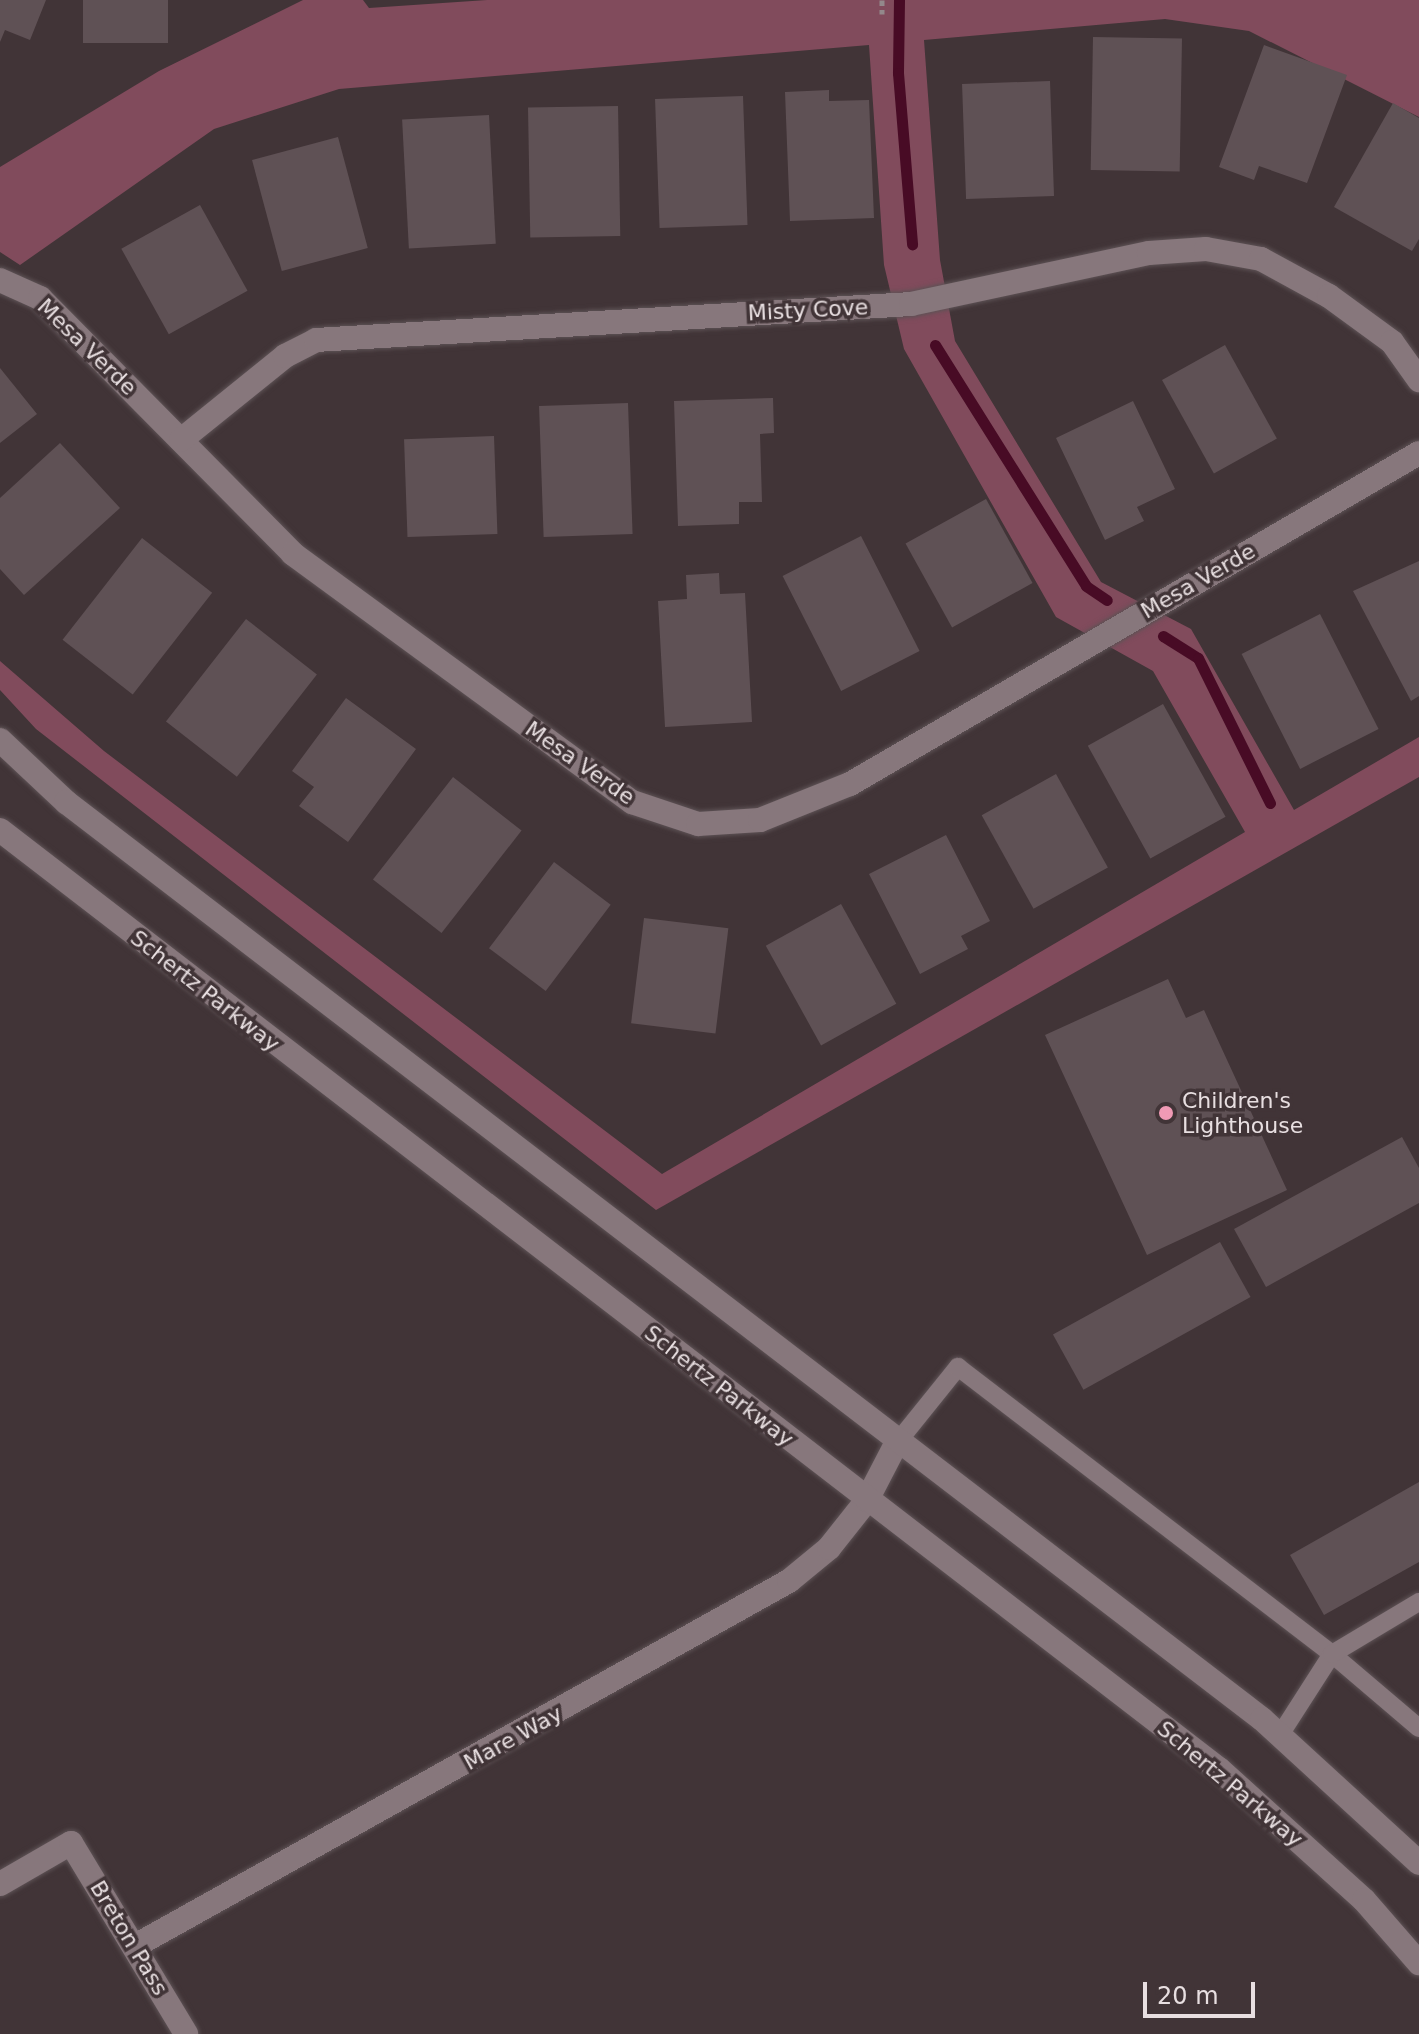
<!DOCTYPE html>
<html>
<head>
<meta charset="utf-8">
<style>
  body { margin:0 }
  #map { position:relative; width:1419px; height:2034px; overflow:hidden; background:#413437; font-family:"DejaVu Sans",sans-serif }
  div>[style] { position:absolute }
  .green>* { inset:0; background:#814b5c }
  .stream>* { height:11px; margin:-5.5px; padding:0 5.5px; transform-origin:5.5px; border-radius:5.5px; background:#480b25 }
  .building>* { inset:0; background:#5f5155; transform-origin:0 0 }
  .path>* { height:5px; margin-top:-2.5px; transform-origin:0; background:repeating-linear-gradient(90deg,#93888b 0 6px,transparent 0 10px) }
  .roads { filter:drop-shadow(0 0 2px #5d5255) drop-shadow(0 0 2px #5d5255) }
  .lane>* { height:18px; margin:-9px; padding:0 9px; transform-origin:9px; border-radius:9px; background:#87777c }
  .street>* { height:24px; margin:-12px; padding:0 12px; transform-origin:12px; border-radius:12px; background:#87777c }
  .secondary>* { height:24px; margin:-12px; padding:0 12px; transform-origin:12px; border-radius:12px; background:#87777c }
  .dots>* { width:22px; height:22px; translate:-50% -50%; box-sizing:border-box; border:4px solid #413437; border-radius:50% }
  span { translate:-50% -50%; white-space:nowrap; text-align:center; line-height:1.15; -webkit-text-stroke:7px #413437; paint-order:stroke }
  .street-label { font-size:22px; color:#e8dfe1 }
  .poi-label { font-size:22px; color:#e8dfe1 }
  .left { translate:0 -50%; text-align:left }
  .scale { position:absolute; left:1143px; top:1982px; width:112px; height:36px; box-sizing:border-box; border:4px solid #e8dfe1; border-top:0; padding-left:10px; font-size:24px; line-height:28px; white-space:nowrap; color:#e8dfe1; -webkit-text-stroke:6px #413437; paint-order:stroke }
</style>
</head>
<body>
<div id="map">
  <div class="green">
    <i style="clip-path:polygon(303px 0,363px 0,369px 8px,487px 0,1419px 0,1419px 117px,1249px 31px,1165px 19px,924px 40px,940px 260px,955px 341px,1101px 582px,1191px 629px,1294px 810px,1419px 737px,1419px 777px,656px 1210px,36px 729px,0 690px,0 661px,104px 751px,662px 1174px,1245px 832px,1153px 671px,1056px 617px,904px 349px,884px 265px,869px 45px,339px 89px,214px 129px,20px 265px,0 252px,0 167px,159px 71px)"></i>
  </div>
  <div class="stream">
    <i style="left:899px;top:0;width:73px;rotate:90.8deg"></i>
    <i style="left:898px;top:73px;width:172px;rotate:85.3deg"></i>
    <i style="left:935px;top:345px;width:284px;rotate:57.9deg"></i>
    <i style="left:1086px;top:586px;width:25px;rotate:34deg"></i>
    <i style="left:1163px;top:636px;width:41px;rotate:32.2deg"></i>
    <i style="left:1198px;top:658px;width:162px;rotate:63.6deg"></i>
  </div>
  <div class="building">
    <i style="clip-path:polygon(0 0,46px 0,30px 40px,5px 30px,0 42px)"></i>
    <i style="left:83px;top:0;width:85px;height:43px"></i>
    <i style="left:1093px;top:37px;width:89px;height:133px;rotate:1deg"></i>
    <i style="clip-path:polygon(1264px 45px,1347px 75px,1307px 183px,1259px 166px,1254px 180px,1219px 167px)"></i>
    <i style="left:1050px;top:81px;width:115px;height:88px;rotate:88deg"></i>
    <i style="clip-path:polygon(829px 90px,829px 101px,869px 100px,874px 218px,790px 221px,785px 92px)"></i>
    <i style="left:743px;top:96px;width:129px;height:88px;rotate:88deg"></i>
    <i style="clip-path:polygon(1393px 103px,1419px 118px,1419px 239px,1412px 251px,1334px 207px)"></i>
    <i style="left:618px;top:106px;width:130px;height:90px;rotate:89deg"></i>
    <i style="left:489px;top:115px;width:129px;height:87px;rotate:87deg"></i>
    <i style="left:338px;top:137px;width:115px;height:89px;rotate:75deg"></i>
    <i style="left:200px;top:205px;width:98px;height:90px;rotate:61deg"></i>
    <i style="left:1225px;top:345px;width:107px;height:72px;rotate:61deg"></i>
    <i style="clip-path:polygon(0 368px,37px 414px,0 443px)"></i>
    <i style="clip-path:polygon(773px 398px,774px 433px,760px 434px,762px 502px,739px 502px,739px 524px,678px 526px,674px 401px)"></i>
    <i style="clip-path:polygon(1133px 401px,1175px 489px,1137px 507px,1144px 521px,1105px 540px,1056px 438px)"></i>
    <i style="left:628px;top:403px;width:131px;height:89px;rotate:88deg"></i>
    <i style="left:494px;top:436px;width:98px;height:90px;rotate:88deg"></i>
    <i style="clip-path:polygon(60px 443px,120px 508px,24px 595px,0 569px,0 498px)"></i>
    <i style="left:986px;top:499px;width:96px;height:92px;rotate:61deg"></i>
    <i style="left:861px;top:536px;width:129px;height:88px;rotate:63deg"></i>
    <i style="left:142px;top:538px;width:89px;height:129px;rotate:38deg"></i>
    <i style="clip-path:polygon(1419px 561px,1419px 696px,1411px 701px,1353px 591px)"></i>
    <i style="clip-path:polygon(719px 573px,720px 594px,745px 593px,752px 722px,665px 727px,658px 601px,687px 599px,686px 575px)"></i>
    <i style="left:1320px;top:614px;width:129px;height:88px;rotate:63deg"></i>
    <i style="left:246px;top:619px;width:90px;height:130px;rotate:38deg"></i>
    <i style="clip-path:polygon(346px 698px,416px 749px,348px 842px,299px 806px,314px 787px,292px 771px)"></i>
    <i style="left:1163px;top:704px;width:129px;height:86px;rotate:61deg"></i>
    <i style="left:1056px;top:774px;width:107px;height:85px;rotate:61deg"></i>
    <i style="left:453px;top:777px;width:87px;height:130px;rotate:38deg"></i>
    <i style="clip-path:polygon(946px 835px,990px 921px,961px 936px,968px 949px,920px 974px,869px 874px)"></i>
    <i style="left:554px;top:862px;width:71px;height:108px;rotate:37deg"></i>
    <i style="left:841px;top:904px;width:114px;height:86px;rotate:61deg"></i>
    <i style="left:644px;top:918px;width:85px;height:106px;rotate:7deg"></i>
    <i style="clip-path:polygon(1168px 979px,1186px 1018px,1204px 1010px,1287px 1190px,1147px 1255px,1045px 1035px)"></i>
    <i style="clip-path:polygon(1402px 1137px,1419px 1168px,1419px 1203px,1266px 1287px,1234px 1229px)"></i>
    <i style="left:1220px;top:1242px;width:63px;height:191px;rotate:61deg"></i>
    <i style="clip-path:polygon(1419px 1482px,1419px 1562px,1324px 1615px,1290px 1555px)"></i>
  </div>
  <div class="path">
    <i style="left:882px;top:0;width:14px;rotate:90deg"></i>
  </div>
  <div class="roads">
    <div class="lane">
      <i style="left:896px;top:1444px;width:99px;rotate:-51.2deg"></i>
      <i style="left:958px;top:1367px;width:471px;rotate:37.5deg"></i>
      <i style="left:1332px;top:1654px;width:114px;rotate:40.4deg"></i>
      <i style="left:1280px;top:1735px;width:96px;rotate:-57.3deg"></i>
      <i style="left:1332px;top:1654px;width:101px;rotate:-30.9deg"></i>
    </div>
    <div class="street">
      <i style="left:0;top:280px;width:44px;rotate:24.2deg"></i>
      <i style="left:40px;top:298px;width:360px;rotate:45.3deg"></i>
      <i style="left:293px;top:554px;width:420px;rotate:36.2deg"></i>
      <i style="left:632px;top:802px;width:70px;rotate:18.4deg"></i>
      <i style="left:698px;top:824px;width:62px;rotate:-3.7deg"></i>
      <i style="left:760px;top:820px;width:97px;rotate:-21.8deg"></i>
      <i style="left:850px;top:784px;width:658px;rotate:-30.19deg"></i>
      <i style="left:181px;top:440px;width:134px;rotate:-38.9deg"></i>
      <i style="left:285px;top:356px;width:35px;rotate:-27deg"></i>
      <i style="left:316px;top:340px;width:596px;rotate:-3.46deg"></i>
      <i style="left:911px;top:304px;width:243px;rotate:-12.1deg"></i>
      <i style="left:1149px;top:253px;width:57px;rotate:-4deg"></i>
      <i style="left:1206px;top:249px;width:56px;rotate:10.3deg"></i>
      <i style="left:1261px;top:259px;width:77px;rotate:28.6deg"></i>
      <i style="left:1329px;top:296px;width:78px;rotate:36.1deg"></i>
      <i style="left:1392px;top:342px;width:47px;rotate:54.6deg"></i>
      <i style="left:0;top:1884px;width:82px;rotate:-30deg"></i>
      <i style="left:71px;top:1843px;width:223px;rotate:58.9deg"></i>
      <i style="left:135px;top:1946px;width:749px;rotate:-29.17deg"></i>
      <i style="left:789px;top:1581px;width:52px;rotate:-39.5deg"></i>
      <i style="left:829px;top:1548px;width:61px;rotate:-51.6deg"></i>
      <i style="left:867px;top:1500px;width:63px;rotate:-62.6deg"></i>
    </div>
    <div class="secondary">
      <i style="left:0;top:740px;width:91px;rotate:43.2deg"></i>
      <i style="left:66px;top:802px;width:1507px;rotate:37.48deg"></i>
      <i style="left:1262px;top:1719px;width:213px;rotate:42.5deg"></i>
      <i style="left:0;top:830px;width:1539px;rotate:37.61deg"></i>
      <i style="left:1219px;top:1769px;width:195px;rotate:42.1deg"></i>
      <i style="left:1364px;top:1900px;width:84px;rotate:48.9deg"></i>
    </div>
  </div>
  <div class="dots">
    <i style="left:1166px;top:1113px;background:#f09ab5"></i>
  </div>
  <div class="street-label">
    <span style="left:808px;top:310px;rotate:-3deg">Misty Cove</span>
    <span style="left:87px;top:347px;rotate:44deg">Mesa Verde</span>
    <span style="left:1198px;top:581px;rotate:-30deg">Mesa Verde</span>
    <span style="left:580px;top:763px;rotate:35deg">Mesa Verde</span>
    <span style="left:205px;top:991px;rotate:38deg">Schertz Parkway</span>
    <span style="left:719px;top:1386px;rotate:38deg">Schertz Parkway</span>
    <span style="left:513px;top:1738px;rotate:-29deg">Mare Way</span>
    <span style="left:1230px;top:1784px;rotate:40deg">Schertz Parkway</span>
    <span style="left:129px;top:1938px;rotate:59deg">Breton Pass</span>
  </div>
  <div class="poi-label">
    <span class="left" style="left:1182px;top:1113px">Children's<br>Lighthouse</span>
  </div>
  <div class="scale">20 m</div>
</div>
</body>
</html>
